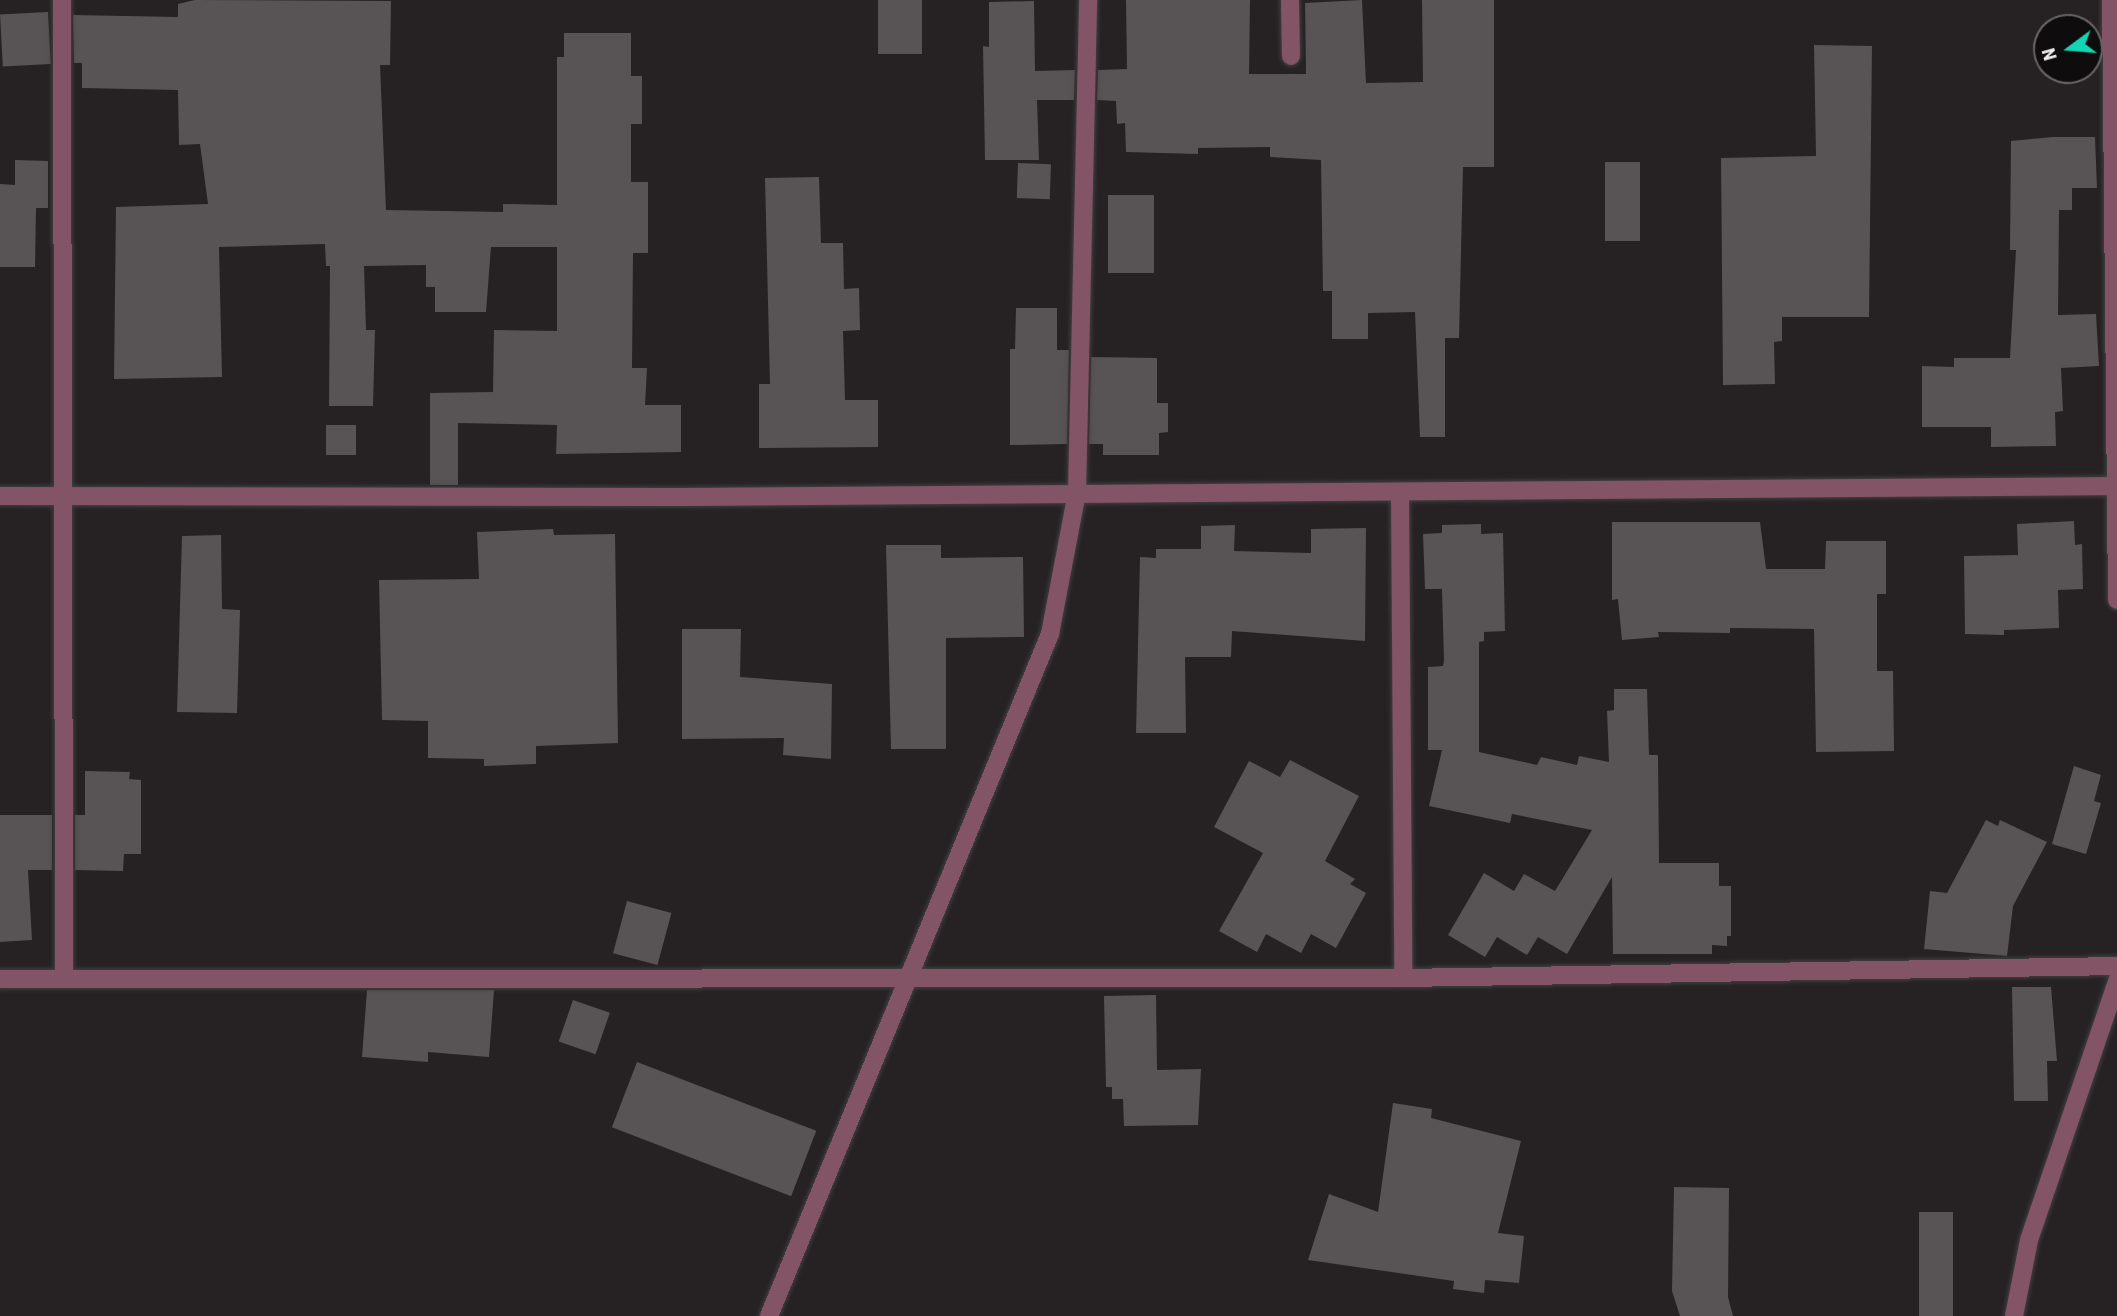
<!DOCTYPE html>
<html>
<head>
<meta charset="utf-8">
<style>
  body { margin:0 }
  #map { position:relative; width:2117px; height:1316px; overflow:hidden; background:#262224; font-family:"Roboto Condensed",sans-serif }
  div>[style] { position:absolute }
  .building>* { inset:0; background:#585354; transform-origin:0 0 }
  .roads { filter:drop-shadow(0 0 2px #423f40) drop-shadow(0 0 2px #423f40) }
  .minor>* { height:18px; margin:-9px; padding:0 9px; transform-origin:9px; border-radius:9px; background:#835465 }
  .tertiary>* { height:18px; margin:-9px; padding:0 9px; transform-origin:9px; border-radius:9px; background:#835465 }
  span { translate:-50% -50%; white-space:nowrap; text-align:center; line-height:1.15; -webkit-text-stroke:7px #0e0c0d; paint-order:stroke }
  .north { position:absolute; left:2033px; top:14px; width:70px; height:70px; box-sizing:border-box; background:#0e0c0d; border:2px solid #696667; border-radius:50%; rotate:254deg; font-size:19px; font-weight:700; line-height:28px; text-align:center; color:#f1eeef }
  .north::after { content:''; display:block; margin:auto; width:24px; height:32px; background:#13d5b3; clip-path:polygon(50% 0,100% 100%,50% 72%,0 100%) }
</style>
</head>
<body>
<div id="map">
  <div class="building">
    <i style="clip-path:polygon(195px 0,391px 1px,390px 65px,380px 65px,386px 210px,503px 212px,503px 204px,557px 205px,557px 57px,564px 57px,564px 33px,631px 33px,631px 76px,642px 76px,642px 124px,631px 124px,631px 182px,648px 182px,648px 253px,633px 253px,632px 368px,647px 368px,645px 405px,681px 405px,681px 452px,556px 454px,557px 425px,458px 423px,458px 485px,430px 485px,430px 393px,493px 392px,494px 330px,557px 331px,557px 247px,491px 247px,486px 312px,435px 312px,435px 287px,426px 287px,426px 265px,364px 266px,366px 330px,375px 330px,373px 406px,329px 406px,330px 266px,326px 266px,325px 244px,219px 247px,222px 377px,114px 379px,116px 207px,208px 204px,200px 144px,179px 145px,178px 90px,82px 88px,82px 63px,74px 63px,73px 15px,178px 17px,178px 4px)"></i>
    <i style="left:878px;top:0;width:44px;height:54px"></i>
    <i style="clip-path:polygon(1126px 0,1250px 0,1249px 74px,1306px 74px,1305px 3px,1362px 0,1366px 83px,1423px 82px,1422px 0,1494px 0,1494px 167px,1463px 167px,1459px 338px,1445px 338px,1445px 437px,1420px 437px,1415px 312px,1368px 313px,1368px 339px,1332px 339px,1332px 291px,1323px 291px,1321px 160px,1270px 157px,1270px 147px,1198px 148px,1198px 154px,1126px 152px,1125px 123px,1117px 124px,1116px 101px,1097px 100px,1098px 70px,1127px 69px)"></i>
    <i style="clip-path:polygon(1034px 1px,1035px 71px,1075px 70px,1074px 100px,1037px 100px,1039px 160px,985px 160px,983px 46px,989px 47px,989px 2px)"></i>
    <i style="left:48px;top:12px;width:52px;height:48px;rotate:87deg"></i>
    <i style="clip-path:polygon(1814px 45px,1872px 46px,1869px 317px,1782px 317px,1782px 341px,1774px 342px,1775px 384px,1723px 385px,1721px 158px,1816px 156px)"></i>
    <i style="clip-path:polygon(2053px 137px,2095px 137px,2097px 188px,2072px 188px,2072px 210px,2059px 210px,2058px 315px,2096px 314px,2099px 366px,2061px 368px,2063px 411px,2055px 412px,2056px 446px,1991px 447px,1991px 427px,1922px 427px,1922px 366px,1954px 367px,1954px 358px,2010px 358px,2016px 250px,2010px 250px,2011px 141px)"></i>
    <i style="clip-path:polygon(15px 160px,48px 161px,48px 208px,36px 208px,35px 267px,0 267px,0 184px,15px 185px)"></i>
    <i style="left:1605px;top:162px;width:35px;height:79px"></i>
    <i style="left:1018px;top:163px;width:33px;height:35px;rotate:2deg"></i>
    <i style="clip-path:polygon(819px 177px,821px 243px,843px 243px,844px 289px,859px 288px,860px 330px,843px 331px,845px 400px,878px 400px,878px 447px,759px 448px,759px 384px,770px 384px,765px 178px)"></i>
    <i style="left:1108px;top:195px;width:46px;height:78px"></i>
    <i style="clip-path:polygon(1016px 308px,1057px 308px,1057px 350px,1069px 350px,1067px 444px,1010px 445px,1010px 349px,1015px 349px)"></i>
    <i style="clip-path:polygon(1091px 357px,1157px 358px,1157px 403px,1168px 403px,1168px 432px,1159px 433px,1159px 455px,1103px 455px,1103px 444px,1089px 444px)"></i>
    <i style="left:356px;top:425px;width:30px;height:30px;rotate:90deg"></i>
    <i style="clip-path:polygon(2074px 521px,2075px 545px,2082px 544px,2083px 589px,2058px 590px,2059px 628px,2004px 630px,2004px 635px,1965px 634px,1964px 556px,2018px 555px,2017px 524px)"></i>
    <i style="clip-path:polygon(1612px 522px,1760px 522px,1766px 569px,1825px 569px,1826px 541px,1886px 541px,1886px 594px,1877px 594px,1877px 671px,1893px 671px,1894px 751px,1816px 752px,1814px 629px,1730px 628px,1730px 633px,1658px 632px,1659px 637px,1622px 640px,1618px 599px,1612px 600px)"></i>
    <i style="clip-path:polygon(1481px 524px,1481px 534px,1503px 533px,1505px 631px,1484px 632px,1484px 641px,1479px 642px,1479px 752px,1537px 765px,1541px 757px,1577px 765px,1579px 756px,1609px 762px,1607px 711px,1614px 710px,1614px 689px,1647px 689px,1649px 755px,1658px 755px,1659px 863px,1719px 863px,1719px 886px,1731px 886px,1731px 936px,1727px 936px,1727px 946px,1712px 945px,1712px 954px,1613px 954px,1612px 877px,1567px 954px,1538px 937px,1527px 955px,1497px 937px,1485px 957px,1448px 935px,1484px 873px,1514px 891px,1524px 874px,1555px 891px,1592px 830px,1512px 814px,1510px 823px,1429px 806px,1442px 750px,1428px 750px,1428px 667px,1443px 666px,1444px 661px,1442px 589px,1425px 589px,1423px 534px,1442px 533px,1442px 525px)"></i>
    <i style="clip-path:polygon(1235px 525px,1234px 551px,1311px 553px,1311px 529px,1366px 528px,1365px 641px,1232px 631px,1231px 657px,1185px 657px,1186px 733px,1136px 733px,1140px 557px,1156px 558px,1156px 549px,1201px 549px,1201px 526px)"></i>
    <i style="clip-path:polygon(553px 529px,554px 535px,615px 534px,618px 743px,536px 746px,536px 764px,484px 766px,484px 759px,428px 758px,428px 721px,382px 720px,379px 580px,479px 579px,477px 532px)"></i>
    <i style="clip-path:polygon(221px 535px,222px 609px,240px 610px,237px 713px,177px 712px,182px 536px)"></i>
    <i style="clip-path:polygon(886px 545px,941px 545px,941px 558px,1023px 557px,1024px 637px,946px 638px,946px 749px,891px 749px)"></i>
    <i style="clip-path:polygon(682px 629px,741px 629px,740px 677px,832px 684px,831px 759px,783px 755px,784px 738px,682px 739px)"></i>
    <i style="clip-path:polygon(1290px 760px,1359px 796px,1325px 861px,1355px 879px,1350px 884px,1366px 893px,1336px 948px,1311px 934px,1301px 953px,1266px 934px,1257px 952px,1219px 931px,1263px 853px,1214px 827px,1249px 761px,1280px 777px)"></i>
    <i style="clip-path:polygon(2074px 766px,2101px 775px,2094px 801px,2101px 803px,2086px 854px,2052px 844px)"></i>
    <i style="clip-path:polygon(85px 771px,130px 772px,129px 779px,141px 780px,141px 854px,124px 854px,123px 871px,75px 870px,75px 815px,85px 815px)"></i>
    <i style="clip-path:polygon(0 815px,52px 815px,52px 870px,28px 870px,32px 940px,0 942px)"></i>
    <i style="clip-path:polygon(1986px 820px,1998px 826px,2000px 820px,2047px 842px,2013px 906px,2007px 956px,1924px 949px,1930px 891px,1947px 893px)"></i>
    <i style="left:627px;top:901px;width:46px;height:54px;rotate:15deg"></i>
    <i style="clip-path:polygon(2012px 987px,2051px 987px,2057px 1061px,2047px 1061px,2048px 1101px,2014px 1101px)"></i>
    <i style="clip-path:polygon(367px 990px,494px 990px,489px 1057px,428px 1052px,428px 1062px,362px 1057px)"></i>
    <i style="clip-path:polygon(1156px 995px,1157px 1070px,1201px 1069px,1198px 1125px,1124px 1126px,1123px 1099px,1112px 1099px,1112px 1087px,1106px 1087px,1104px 996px)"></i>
    <i style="left:573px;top:1000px;width:39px;height:44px;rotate:19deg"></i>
    <i style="left:637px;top:1062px;width:192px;height:70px;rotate:21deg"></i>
    <i style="clip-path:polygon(1393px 1103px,1432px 1109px,1431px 1118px,1521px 1141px,1498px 1233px,1524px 1236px,1519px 1283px,1485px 1280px,1484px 1293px,1453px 1289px,1454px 1281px,1308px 1260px,1329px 1194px,1378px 1212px)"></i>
    <i style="clip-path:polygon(1674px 1187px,1729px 1188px,1728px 1297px,1733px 1316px,1680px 1316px,1672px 1291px)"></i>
    <i style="left:1919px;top:1212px;width:34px;height:104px"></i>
  </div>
  <div class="roads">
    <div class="minor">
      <i style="left:62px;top:0;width:977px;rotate:89.88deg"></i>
      <i style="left:1290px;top:0;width:56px;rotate:89deg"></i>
      <i style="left:2111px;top:0;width:600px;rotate:89.43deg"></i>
      <i style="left:1400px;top:492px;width:486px;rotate:89.6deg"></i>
      <i style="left:0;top:979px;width:1403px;rotate:-0.04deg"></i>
      <i style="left:1403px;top:978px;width:714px;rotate:-0.96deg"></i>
      <i style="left:769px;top:1316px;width:738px;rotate:-67.61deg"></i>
      <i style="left:1050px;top:634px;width:145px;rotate:-79.2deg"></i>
      <i style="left:1077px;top:492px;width:492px;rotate:-88.7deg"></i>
      <i style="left:2014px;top:1316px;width:77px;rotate:-78.8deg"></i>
      <i style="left:2029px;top:1240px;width:274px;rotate:-71.2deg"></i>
    </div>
    <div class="tertiary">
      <i style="left:0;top:496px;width:682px;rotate:0.08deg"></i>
      <i style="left:682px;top:497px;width:1435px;rotate:-0.44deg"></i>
    </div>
  </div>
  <div class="north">N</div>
</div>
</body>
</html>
